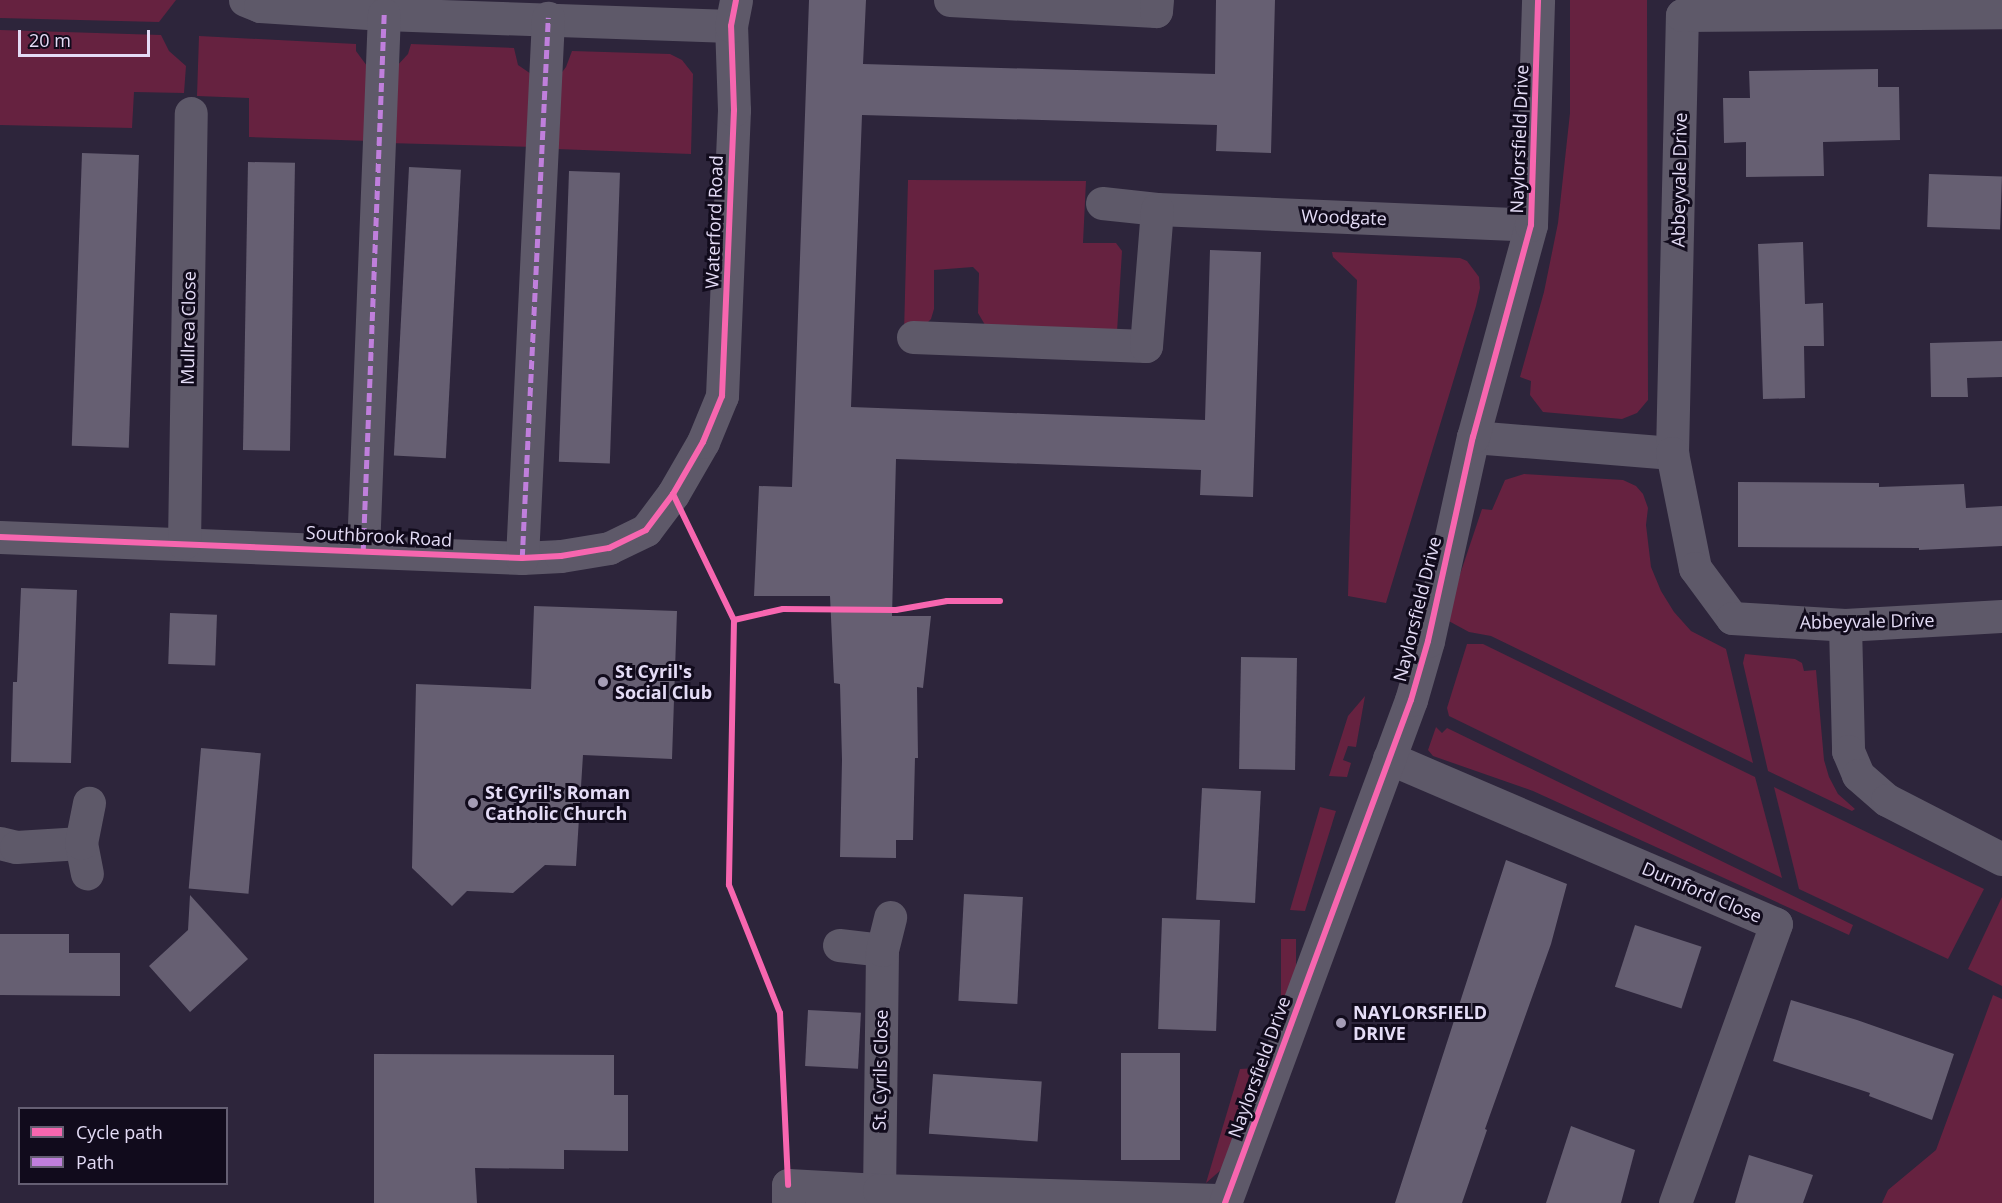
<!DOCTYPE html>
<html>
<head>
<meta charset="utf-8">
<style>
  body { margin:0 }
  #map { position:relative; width:2002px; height:1203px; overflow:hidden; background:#2d253b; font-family:"Open Sans",sans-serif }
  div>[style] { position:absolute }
  .green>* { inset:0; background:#662240; transform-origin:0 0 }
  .building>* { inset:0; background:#665f72; transform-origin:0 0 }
  .street>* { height:33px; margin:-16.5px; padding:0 16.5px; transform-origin:16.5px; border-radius:16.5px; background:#5e5969 }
  .quiet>* { height:4.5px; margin-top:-2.25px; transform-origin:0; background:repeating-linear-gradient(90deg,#c07fdc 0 9px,transparent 0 13.5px) }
  .cycleway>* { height:6px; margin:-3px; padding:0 3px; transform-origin:3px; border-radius:3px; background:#f766af }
  .dots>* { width:16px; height:16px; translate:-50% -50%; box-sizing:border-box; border:3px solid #110b1c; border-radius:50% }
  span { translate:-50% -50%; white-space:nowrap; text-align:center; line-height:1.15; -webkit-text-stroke:6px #110b1c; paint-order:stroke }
  .street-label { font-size:18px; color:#e4dcf6 }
  .poi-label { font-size:18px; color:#e4dcf6; font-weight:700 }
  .left { translate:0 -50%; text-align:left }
  .legend { position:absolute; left:18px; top:1107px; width:210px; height:78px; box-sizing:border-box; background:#110b1c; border:2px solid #655f73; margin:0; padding:8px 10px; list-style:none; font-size:18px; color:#e4dcf6 }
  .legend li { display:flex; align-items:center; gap:12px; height:30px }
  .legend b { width:30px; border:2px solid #655f73 }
  .scale { position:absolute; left:18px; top:30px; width:132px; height:27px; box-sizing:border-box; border:3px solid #e4dcf6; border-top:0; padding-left:8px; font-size:18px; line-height:21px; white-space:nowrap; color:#e4dcf6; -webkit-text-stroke:4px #110b1c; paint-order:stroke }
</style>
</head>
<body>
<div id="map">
  <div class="green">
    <i style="clip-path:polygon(0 0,176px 0,159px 22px,0 18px)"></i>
    <i style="clip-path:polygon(1570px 0,1647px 0,1648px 400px,1637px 413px,1622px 419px,1543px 412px,1530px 395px,1531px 381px,1520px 377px,1544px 292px,1558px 223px,1570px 113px)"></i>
    <i style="clip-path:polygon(0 30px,161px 35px,169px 51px,186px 66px,184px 93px,134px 92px,132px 128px,0 125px)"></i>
    <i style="clip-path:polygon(199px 36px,356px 44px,356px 51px,367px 66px,371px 141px,249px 137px,249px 98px,197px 96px)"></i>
    <i style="clip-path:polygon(411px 44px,514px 48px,518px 65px,534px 76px,534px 147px,387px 143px,395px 68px,408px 54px)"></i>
    <i style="clip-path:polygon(572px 51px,670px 54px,682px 60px,693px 74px,691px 154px,556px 149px,556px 80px,566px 67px)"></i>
    <i style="clip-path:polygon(908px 180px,1086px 181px,1083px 243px,1116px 243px,1122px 251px,1117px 332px,988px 330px,978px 313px,979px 273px,973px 267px,934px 270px,934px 309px,931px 319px,924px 326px,904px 333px)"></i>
    <i style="clip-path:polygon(1332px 252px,1460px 258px,1467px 261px,1479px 277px,1480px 288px,1476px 306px,1386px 603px,1348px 596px,1357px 280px,1333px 257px)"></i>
    <i style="clip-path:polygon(1524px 474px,1623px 480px,1636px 486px,1643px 494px,1648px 508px,1646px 525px,1651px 567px,1661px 591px,1674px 612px,1691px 631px,1726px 649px,1753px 763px,1491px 636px,1469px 632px,1445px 619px,1482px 509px,1492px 510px,1505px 480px)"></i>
    <i style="clip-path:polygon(1467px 644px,1483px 644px,1755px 777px,1782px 878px,1449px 716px,1447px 708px)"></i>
    <i style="clip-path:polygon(1745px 654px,1795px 659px,1802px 663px,1804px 671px,1816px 670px,1824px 760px,1829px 777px,1838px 794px,1855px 809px,1852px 811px,1768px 771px,1743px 663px)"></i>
    <i style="clip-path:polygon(1365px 696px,1356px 747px,1348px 746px,1343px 760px,1351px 763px,1347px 777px,1329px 776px,1348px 716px)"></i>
    <i style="clip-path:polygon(1436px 727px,1442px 733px,1447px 728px,1853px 925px,1849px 935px,1533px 791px,1433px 756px,1428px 750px)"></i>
    <i style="clip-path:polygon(1774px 787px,1984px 889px,1948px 959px,1799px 889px)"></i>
    <i style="clip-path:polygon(1320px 807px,1336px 811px,1305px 911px,1290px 910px)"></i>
    <i style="clip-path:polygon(2002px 897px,2002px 986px,1968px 969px)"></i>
    <i style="left:1281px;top:939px;width:15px;height:103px"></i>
    <i style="clip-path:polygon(1993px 995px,2002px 999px,2002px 1203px,1882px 1203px,1888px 1190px,1936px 1150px)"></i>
    <i style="clip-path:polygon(1257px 1068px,1232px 1153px,1222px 1169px,1206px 1183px,1240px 1069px)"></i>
  </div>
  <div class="building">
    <i style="clip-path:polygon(809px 0,866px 0,863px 64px,1215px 74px,1216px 0,1275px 0,1271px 153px,1216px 151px,1217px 125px,862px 115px,851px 407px,1205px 420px,1210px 250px,1261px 252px,1253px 497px,1200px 495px,1201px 470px,896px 459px,892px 616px,931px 616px,923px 688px,917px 687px,918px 758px,915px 758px,913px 840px,896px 840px,896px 858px,840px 857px,842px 760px,840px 684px,834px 683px,830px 596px,754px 596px,759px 486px,792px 487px)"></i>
    <i style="clip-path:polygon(1878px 69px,1878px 87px,1899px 87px,1900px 140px,1823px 142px,1824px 176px,1746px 177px,1746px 142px,1724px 143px,1723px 98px,1750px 98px,1749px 71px)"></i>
    <i style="left:82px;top:153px;width:57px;height:293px;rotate:2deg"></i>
    <i style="left:248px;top:162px;width:47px;height:288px;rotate:1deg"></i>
    <i style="left:409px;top:167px;width:52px;height:289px;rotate:3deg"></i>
    <i style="left:569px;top:171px;width:51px;height:291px;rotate:2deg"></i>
    <i style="left:1929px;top:174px;width:73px;height:53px;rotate:2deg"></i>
    <i style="clip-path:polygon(1803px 242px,1805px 304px,1823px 303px,1824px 346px,1804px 346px,1805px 398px,1763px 399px,1758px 244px)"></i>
    <i style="clip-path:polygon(2002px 341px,2002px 377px,1967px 378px,1968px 397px,1931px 397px,1930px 343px)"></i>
    <i style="clip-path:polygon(1738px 482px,1879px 483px,1879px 487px,1964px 484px,1966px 508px,2002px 506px,2002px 546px,1919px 550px,1919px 548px,1738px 547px)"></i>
    <i style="clip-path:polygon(21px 588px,77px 590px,71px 763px,11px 762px,13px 682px,17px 682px)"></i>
    <i style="clip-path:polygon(534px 606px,677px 611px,672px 759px,583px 755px,576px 866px,545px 865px,513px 893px,467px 891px,452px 906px,412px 868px,416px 684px,531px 689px)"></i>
    <i style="left:170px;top:613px;width:47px;height:51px;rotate:2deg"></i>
    <i style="left:1241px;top:657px;width:56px;height:112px;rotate:1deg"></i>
    <i style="left:201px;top:748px;width:60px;height:141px;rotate:5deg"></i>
    <i style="left:1202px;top:788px;width:59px;height:112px;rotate:3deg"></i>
    <i style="clip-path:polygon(1506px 860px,1567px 884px,1551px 944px,1485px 1129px,1487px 1130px,1462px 1203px,1395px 1203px)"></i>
    <i style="left:964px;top:894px;width:59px;height:107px;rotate:3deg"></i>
    <i style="clip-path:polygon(190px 895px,248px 959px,190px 1012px,149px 966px,188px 930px)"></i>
    <i style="left:1162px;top:918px;width:58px;height:111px;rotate:2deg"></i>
    <i style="left:1635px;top:925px;width:70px;height:65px;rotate:18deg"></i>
    <i style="clip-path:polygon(0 934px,69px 934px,69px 953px,120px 953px,120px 996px,0 995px)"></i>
    <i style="clip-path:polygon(1791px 1000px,1857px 1020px,1954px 1054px,1932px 1120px,1869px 1096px,1870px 1093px,1773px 1061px)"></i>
    <i style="left:808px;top:1010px;width:53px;height:56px;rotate:3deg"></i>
    <i style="left:1121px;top:1053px;width:59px;height:107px"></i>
    <i style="clip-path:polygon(374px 1054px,614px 1055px,614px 1095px,628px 1095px,628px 1151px,564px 1150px,564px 1169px,475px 1168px,477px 1203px,374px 1203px)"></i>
    <i style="left:933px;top:1074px;width:109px;height:60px;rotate:4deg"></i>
    <i style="clip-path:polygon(1571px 1126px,1635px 1150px,1621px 1203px,1546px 1203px)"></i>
    <i style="clip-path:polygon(1749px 1155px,1813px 1175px,1803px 1203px,1735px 1203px)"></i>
  </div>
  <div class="street">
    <i style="left:245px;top:0;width:16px;rotate:22deg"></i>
    <i style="left:260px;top:6px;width:124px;rotate:3.7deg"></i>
    <i style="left:384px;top:14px;width:347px;rotate:2deg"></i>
    <i style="left:950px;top:0;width:206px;rotate:3.1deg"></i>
    <i style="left:1156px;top:11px;width:11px;rotate:-85deg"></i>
    <i style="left:1102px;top:203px;width:55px;rotate:6.2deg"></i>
    <i style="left:1157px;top:209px;width:374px;rotate:2.4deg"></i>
    <i style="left:913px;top:337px;width:233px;rotate:2.2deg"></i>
    <i style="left:1146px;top:346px;width:137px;rotate:-85.4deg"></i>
    <i style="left:1473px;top:437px;width:200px;rotate:4.6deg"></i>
    <i style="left:1672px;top:453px;width:438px;rotate:-88.7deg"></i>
    <i style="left:1682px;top:15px;width:320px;rotate:-0.5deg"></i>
    <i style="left:1672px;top:453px;width:117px;rotate:78.7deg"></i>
    <i style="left:1695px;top:568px;width:62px;rotate:53.5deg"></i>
    <i style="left:1732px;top:618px;width:113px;rotate:3.5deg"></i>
    <i style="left:1845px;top:625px;width:157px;rotate:-3.3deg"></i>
    <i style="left:0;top:537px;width:522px;rotate:2.3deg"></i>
    <i style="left:522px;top:558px;width:39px;rotate:-3deg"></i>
    <i style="left:561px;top:556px;width:49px;rotate:-9.5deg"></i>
    <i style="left:609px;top:548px;width:41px;rotate:-25.9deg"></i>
    <i style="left:646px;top:530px;width:45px;rotate:-53.1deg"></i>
    <i style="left:673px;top:494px;width:60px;rotate:-60deg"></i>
    <i style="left:703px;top:442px;width:50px;rotate:-67.6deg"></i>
    <i style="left:722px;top:396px;width:286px;rotate:-87.6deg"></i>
    <i style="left:734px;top:110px;width:84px;rotate:-92deg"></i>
    <i style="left:731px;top:26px;width:26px;rotate:-79deg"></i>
    <i style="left:184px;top:543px;width:430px;rotate:-89.1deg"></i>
    <i style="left:363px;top:550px;width:536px;rotate:-87.76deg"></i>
    <i style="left:522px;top:558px;width:541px;rotate:-87.24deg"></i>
    <i style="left:1845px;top:625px;width:126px;rotate:88.6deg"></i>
    <i style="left:1848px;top:751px;width:26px;rotate:67deg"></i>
    <i style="left:1858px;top:775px;width:38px;rotate:41deg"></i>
    <i style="left:1887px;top:800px;width:129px;rotate:27.2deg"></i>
    <i style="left:1389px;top:758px;width:421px;rotate:23.2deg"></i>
    <i style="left:1776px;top:924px;width:297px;rotate:109.9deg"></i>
    <i style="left:0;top:843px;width:16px;rotate:14deg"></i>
    <i style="left:16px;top:847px;width:65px;rotate:-3.5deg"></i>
    <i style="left:81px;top:843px;width:31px;rotate:79deg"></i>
    <i style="left:81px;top:843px;width:41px;rotate:-78.7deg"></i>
    <i style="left:839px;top:945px;width:43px;rotate:6.6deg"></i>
    <i style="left:882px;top:950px;width:240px;rotate:90.7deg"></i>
    <i style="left:882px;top:950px;width:34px;rotate:-76deg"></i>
    <i style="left:788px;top:1203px;width:18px;rotate:-90deg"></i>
    <i style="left:788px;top:1185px;width:91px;rotate:3.1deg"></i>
    <i style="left:879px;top:1190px;width:347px;rotate:1.7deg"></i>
    <i style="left:1225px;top:1203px;width:536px;rotate:-69.71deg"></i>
    <i style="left:1411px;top:700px;width:61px;rotate:-73.9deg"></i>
    <i style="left:1428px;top:641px;width:209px;rotate:-77.6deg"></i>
    <i style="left:1473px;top:437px;width:220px;rotate:-74.7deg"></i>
    <i style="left:1531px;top:225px;width:225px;rotate:-88.2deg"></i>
  </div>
  <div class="quiet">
    <i style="left:363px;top:550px;width:536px;rotate:-87.76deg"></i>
    <i style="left:522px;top:558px;width:541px;rotate:-87.24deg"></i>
  </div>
  <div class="cycleway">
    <i style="left:673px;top:494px;width:140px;rotate:64.2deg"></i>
    <i style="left:734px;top:620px;width:265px;rotate:91.1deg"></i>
    <i style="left:729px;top:885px;width:138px;rotate:68.3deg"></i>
    <i style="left:780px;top:1013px;width:172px;rotate:87.3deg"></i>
    <i style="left:0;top:537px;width:522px;rotate:2.3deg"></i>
    <i style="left:522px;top:558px;width:39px;rotate:-3deg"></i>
    <i style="left:561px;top:556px;width:49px;rotate:-9.5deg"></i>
    <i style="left:609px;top:548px;width:41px;rotate:-25.9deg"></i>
    <i style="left:646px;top:530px;width:45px;rotate:-53.1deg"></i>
    <i style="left:673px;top:494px;width:60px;rotate:-60deg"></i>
    <i style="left:703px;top:442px;width:50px;rotate:-67.6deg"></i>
    <i style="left:722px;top:396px;width:286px;rotate:-87.6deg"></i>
    <i style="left:734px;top:110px;width:84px;rotate:-92deg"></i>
    <i style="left:731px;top:26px;width:26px;rotate:-79deg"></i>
    <i style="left:734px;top:620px;width:50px;rotate:-12.7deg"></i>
    <i style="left:783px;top:609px;width:113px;rotate:0.5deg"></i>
    <i style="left:896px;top:610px;width:52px;rotate:-10deg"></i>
    <i style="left:947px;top:601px;width:53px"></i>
    <i style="left:1225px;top:1203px;width:536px;rotate:-69.71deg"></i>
    <i style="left:1411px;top:700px;width:61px;rotate:-73.9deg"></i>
    <i style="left:1428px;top:641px;width:209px;rotate:-77.6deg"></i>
    <i style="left:1473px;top:437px;width:220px;rotate:-74.7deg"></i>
    <i style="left:1531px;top:225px;width:225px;rotate:-88.2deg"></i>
  </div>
  <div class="dots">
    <i style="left:603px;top:682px;background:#a49cb5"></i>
    <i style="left:473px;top:803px;background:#a49cb5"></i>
    <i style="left:1341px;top:1023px;background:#a49cb5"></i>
  </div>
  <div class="street-label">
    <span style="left:1519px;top:139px;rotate:-88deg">Naylorsfield Drive</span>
    <span style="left:1679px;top:180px;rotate:-89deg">Abbeyvale Drive</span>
    <span style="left:1344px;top:217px;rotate:2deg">Woodgate</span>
    <span style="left:714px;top:222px;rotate:-88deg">Waterford Road</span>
    <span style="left:188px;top:328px;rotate:-89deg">Mullrea Close</span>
    <span style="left:379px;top:536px;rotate:3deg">Southbrook Road</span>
    <span style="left:1417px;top:609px;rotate:-76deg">Naylorsfield Drive</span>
    <span style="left:1867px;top:621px;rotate:-1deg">Abbeyvale Drive</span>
    <span style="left:1702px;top:892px;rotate:23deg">Durnford Close</span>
    <span style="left:1259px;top:1067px;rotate:-70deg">Naylorsfield Drive</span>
    <span style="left:880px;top:1070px;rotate:-89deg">St. Cyrils Close</span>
  </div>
  <div class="poi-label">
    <span class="left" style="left:615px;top:682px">St Cyril's<br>Social Club</span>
    <span class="left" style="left:485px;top:803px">St Cyril's Roman<br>Catholic Church</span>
    <span class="left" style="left:1353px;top:1023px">NAYLORSFIELD<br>DRIVE</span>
  </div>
  <ul class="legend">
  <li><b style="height:8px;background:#f766af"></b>Cycle path</li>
  <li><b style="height:8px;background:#c07fdc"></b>Path</li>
  </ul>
  <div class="scale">20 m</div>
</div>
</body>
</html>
